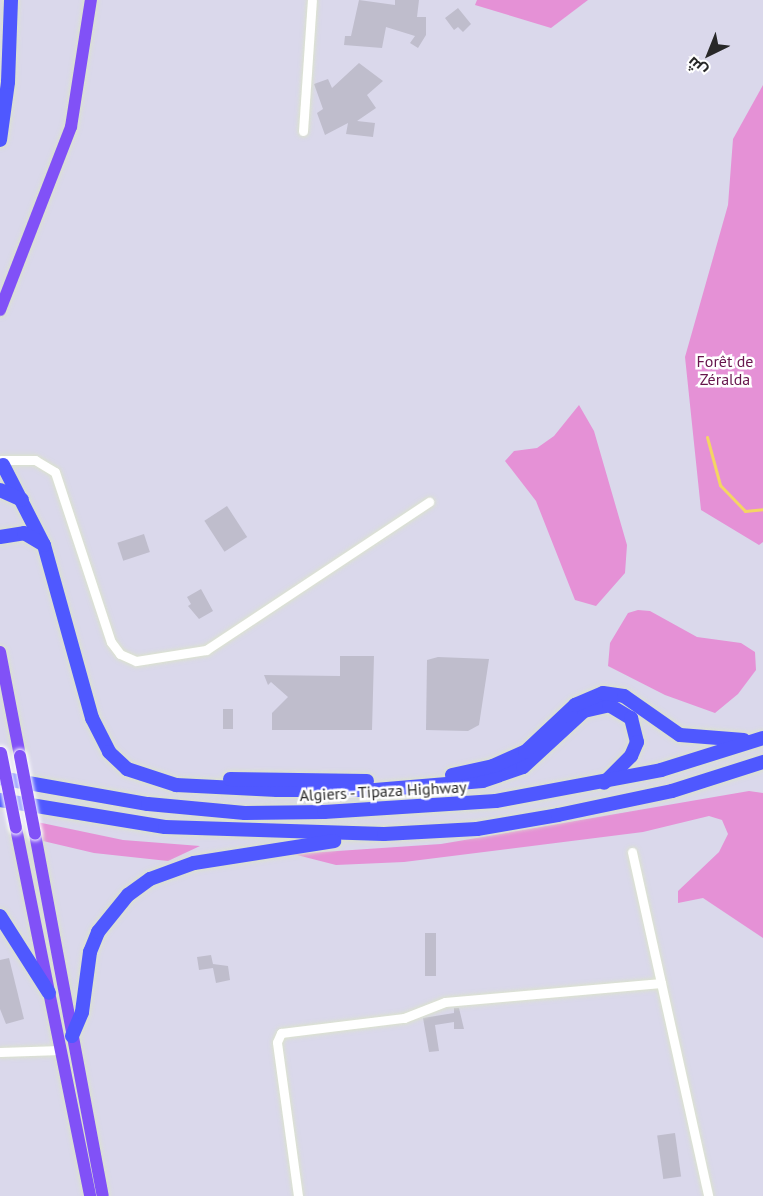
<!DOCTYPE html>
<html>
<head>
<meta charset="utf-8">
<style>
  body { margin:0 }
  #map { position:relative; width:763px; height:1196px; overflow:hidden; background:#dad8eb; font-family:"PT Sans",Cairo,sans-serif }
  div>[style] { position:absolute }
  .green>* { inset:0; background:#e591d6 }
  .stream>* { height:3px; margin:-1.5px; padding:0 1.5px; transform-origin:1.5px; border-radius:1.5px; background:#f4d564 }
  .building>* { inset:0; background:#bfbdcc; transform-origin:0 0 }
  .roads { filter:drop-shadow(0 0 2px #dbe2cd) drop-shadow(0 0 2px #dbe2cd) }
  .minor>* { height:9px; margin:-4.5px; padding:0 4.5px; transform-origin:4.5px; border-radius:4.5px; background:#fff }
  .major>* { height:12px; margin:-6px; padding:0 6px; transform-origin:6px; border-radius:6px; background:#8151f7 }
  .highway>* { height:14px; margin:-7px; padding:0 7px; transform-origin:7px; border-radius:7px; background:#4f58ff }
  .bridges { filter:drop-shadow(0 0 2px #fff) drop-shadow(0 0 2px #fff) }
  .major-bridge>* { height:12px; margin:-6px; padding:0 6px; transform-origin:6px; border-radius:6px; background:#8151f7 }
  span { translate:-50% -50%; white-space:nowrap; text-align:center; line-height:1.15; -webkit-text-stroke:5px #fff; paint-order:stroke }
  .park-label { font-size:16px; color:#67164d }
  .street-label { font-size:16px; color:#282828 }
  .north { position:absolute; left:679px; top:24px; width:60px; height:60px; -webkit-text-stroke:4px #fff; paint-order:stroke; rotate:223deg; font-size:16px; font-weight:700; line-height:24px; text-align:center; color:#282828 }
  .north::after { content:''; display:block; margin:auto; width:21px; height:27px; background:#282828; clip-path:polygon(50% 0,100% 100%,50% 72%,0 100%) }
</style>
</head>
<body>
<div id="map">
  <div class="green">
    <i style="clip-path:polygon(477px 0,588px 0,551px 28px,475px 5px)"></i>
    <i style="clip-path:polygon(763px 85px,763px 542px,759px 545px,701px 510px,685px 357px,728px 205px,733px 139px)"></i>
    <i style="clip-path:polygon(579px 405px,594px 431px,627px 545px,625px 573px,596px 606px,575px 600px,536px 501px,505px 461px,514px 451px,537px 448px,554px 436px)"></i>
    <i style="clip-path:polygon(638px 610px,650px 611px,697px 637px,741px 643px,755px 652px,756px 670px,738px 694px,715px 713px,665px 695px,608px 666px,610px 643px,628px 613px)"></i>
    <i style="clip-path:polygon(749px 791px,763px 793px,763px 938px,703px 898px,678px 903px,678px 891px,719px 852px,728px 834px,722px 820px,709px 816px,643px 832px,404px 862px,336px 865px,293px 854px,441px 844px)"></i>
    <i style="clip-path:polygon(37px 822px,123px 840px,200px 846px,168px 861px,94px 853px,43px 841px)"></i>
  </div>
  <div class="stream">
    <i style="left:707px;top:437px;width:50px;rotate:74.8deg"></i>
    <i style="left:720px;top:485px;width:36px;rotate:46deg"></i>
    <i style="left:745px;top:511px;width:18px;rotate:-6deg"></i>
  </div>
  <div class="building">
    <i style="clip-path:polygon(359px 0,395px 5px,395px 0,419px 0,417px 17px,426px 17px,426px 35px,418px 48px,410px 43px,415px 36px,386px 27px,382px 48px,344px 45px,345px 36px,351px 36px)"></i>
    <i style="clip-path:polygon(458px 8px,471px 24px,463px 32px,458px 27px,454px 30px,445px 18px)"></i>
    <i style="clip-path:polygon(359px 63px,383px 81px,367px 95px,376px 108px,357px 121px,375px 123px,373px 137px,346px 134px,348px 123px,325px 135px,317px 113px,323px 109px,314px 84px,328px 79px,332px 88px)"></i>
    <i style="left:227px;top:506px;width:37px;height:27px;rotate:57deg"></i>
    <i style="left:144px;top:534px;width:19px;height:28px;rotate:72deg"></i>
    <i style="clip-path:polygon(201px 589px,213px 611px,199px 619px,188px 606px,191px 604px,187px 597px)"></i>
    <i style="clip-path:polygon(340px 656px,374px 656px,372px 730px,272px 730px,272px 713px,288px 697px,271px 682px,268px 685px,264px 675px,340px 676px)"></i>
    <i style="clip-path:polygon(438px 657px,489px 659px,479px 725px,468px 731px,426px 730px,427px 660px)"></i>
    <i style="left:233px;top:709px;width:20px;height:10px;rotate:90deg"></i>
    <i style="left:425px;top:933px;width:11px;height:43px"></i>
    <i style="clip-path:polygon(211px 955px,213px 964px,228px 966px,230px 980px,216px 983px,213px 968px,199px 970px,197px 957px)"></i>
    <i style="clip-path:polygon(9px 958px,24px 1019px,6px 1024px,0 1009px,0 960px)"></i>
    <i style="clip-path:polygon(454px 1008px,459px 1008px,464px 1029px,454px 1029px,454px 1022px,435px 1025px,439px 1051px,429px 1052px,423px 1018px,454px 1013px)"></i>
    <i style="left:675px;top:1133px;width:44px;height:18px;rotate:82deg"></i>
  </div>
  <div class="roads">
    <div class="minor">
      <i style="left:303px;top:131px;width:131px;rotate:-86.1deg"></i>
      <i style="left:1px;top:460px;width:34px"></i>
      <i style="left:35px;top:460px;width:23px;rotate:31deg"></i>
      <i style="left:55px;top:472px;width:179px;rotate:71.8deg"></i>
      <i style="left:111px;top:642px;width:15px;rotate:53deg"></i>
      <i style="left:120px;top:654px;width:17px;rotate:24deg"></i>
      <i style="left:136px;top:661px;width:71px;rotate:-8.9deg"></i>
      <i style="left:206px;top:650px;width:268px;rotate:-33.6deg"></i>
      <i style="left:632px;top:852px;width:352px;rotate:77.5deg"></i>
      <i style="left:0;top:1052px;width:61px;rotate:-1.9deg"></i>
      <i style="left:298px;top:1196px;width:155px;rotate:-97.8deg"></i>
      <i style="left:277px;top:1042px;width:10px;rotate:-66deg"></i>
      <i style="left:281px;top:1033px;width:124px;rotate:-7deg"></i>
      <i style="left:404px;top:1018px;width:44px;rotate:-21.3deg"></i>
      <i style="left:445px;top:1002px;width:217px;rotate:-5deg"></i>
    </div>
    <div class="major">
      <i style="left:0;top:310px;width:196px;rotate:-68.8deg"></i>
      <i style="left:71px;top:127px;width:129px;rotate:-81.1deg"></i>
      <i style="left:0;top:652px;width:106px;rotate:79.1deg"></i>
      <i style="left:16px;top:828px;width:375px;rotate:78.6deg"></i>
      <i style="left:35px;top:834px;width:368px;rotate:79.4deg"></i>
    </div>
    <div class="highway">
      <i style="left:0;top:140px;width:59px;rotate:-82.1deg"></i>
      <i style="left:8px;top:82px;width:82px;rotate:-87.9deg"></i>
      <i style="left:3px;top:465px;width:90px;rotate:62.9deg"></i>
      <i style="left:44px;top:545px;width:180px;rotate:74.5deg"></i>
      <i style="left:92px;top:718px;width:38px;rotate:63deg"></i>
      <i style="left:109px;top:752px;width:25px;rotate:43deg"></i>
      <i style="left:127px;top:769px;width:52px;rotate:18.1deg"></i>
      <i style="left:176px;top:785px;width:101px;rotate:2.8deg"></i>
      <i style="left:277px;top:790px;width:98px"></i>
      <i style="left:375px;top:790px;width:108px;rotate:-4.8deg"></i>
      <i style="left:483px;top:781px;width:42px;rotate:-19.3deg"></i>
      <i style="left:523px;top:767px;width:83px;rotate:-42.6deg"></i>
      <i style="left:584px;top:711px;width:26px;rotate:-13deg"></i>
      <i style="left:609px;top:705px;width:26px;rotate:31deg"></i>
      <i style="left:631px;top:718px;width:25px;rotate:76deg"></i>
      <i style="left:637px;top:742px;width:15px;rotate:113deg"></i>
      <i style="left:631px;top:756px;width:38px;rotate:135deg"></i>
      <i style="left:0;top:490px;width:24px;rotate:24deg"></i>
      <i style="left:0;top:537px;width:24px;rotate:-9deg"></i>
      <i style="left:24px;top:533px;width:23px;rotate:31deg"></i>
      <i style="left:452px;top:775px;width:42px;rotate:-12.4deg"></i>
      <i style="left:493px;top:766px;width:35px;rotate:-24deg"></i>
      <i style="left:525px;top:752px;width:69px;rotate:-43.2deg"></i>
      <i style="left:575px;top:705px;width:30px;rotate:-23deg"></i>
      <i style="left:603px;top:693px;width:21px;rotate:8deg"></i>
      <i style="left:624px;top:696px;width:68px;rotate:34.9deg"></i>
      <i style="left:680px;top:735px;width:64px;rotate:4.5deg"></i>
      <i style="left:0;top:778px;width:150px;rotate:10deg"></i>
      <i style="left:148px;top:804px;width:97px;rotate:5.3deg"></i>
      <i style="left:245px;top:813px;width:79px;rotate:-0.7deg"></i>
      <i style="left:324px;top:812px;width:172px;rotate:-3.7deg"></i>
      <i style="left:496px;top:801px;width:168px;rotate:-10.6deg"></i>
      <i style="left:661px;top:770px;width:107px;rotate:-17.4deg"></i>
      <i style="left:230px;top:779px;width:137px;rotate:0.8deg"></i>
      <i style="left:0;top:800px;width:167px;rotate:9.3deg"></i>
      <i style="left:165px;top:827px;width:219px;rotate:1.8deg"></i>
      <i style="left:384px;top:834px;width:93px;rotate:-3.1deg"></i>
      <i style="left:477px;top:829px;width:82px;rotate:-9.8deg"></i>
      <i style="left:558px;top:815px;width:116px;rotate:-11.9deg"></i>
      <i style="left:672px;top:791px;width:96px;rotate:-17.7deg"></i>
      <i style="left:0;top:916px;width:91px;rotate:57.5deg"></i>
      <i style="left:72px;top:1036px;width:26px;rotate:-67deg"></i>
      <i style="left:82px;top:1012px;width:61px;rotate:-82.4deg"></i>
      <i style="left:90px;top:952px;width:22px;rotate:-68deg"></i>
      <i style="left:98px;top:932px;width:48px;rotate:-51deg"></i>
      <i style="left:128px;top:895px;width:27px;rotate:-36deg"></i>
      <i style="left:150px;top:879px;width:47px;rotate:-20deg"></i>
      <i style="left:194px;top:863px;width:142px;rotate:-8.9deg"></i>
    </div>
  </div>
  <div class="bridges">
    <div class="major-bridge">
      <i style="left:1px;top:753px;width:76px;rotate:78.7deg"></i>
      <i style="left:20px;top:756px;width:79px;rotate:79.1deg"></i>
    </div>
  </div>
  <div class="park-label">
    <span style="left:725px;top:370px">Forêt de<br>Zéralda</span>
  </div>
  <div class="street-label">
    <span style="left:383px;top:791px;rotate:-3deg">Algiers - Tipaza Highway</span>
  </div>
  <div class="north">ش</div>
</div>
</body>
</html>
